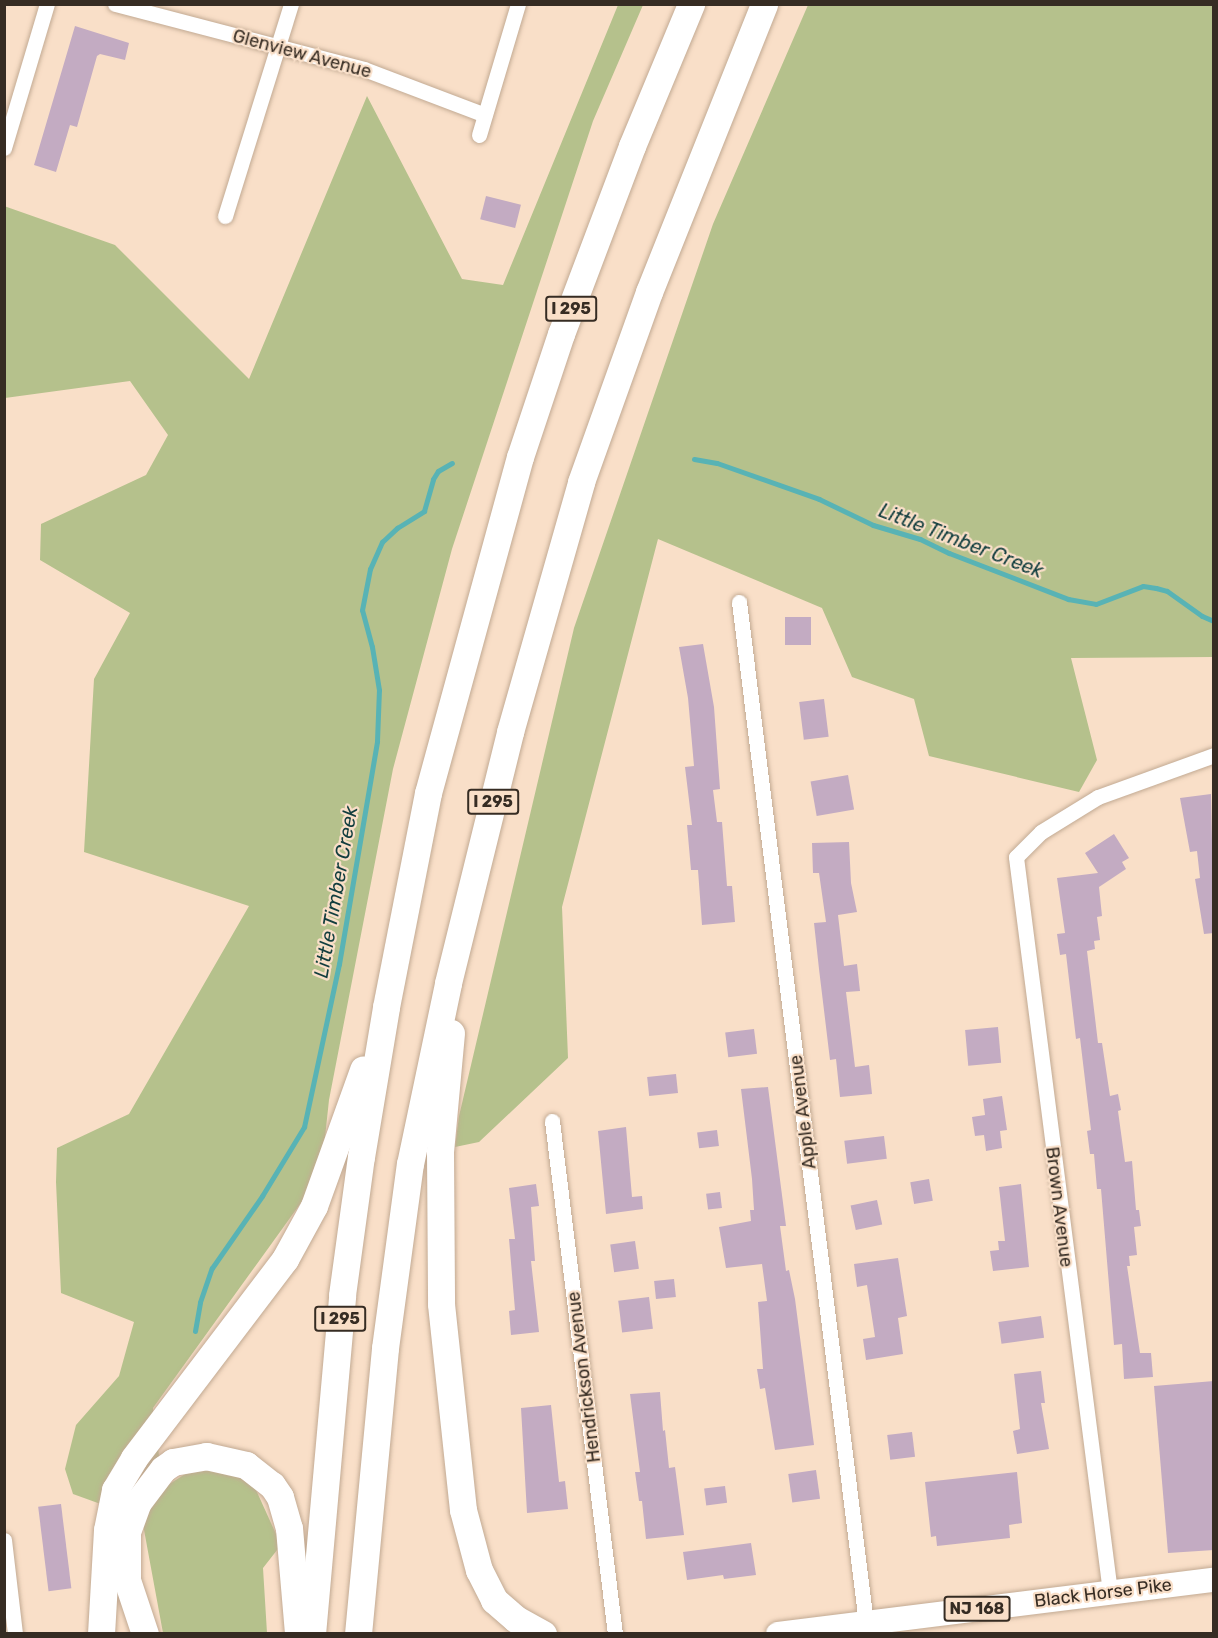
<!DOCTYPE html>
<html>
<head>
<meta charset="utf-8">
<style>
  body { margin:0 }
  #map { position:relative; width:1218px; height:1638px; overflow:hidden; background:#f9dfc8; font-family:Rubik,sans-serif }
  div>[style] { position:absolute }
  .green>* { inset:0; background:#b5c18c }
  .stream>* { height:5px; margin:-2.5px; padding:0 2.5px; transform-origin:2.5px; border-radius:2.5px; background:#58b3b5 }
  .building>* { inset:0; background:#c3abc2; transform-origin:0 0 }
  .roads { filter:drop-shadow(0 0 2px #c2aa93) drop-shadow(0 0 2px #c2aa93) }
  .street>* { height:15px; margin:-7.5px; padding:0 7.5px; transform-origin:7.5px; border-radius:7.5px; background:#fff }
  .primary>* { height:24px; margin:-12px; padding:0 12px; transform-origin:12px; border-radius:12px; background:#fff }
  .highway>* { height:27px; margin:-13.5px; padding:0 13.5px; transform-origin:13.5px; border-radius:13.5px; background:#fff }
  span { translate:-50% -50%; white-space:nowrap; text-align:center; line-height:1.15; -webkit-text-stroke:4.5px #f9dfc8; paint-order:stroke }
  .shield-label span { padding:2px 4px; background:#f9dfc8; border:2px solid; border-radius:4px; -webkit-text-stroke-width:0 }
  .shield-label { font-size:16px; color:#362c23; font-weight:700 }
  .street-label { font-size:18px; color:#362c23 }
  .water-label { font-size:20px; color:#113d3e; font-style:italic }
  .frame { position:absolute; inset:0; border:6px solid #362c23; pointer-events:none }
</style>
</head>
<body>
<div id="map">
  <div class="green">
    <i style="clip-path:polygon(618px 5px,643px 5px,593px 121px,452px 549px,393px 769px,329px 1100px,321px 1175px,153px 1408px,163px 1488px,201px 1464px,247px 1470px,281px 1545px,263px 1568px,267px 1633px,163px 1633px,142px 1519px,73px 1494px,65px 1469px,76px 1425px,119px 1376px,134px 1322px,61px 1293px,56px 1182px,57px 1148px,129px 1114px,249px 906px,84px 852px,94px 679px,130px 613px,40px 560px,41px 524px,146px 475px,168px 435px,130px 381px,5px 398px,4px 206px,115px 245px,249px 379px,367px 96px,462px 279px,503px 285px)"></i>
    <i style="clip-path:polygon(808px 5px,1213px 5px,1213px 657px,1071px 658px,1097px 760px,1079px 792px,929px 756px,914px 699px,852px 677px,822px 608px,658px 539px,562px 907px,568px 1058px,479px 1142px,455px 1147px,459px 1116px,574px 628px,713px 224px)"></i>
  </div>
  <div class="stream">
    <i style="left:694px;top:459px;width:23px;rotate:10deg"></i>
    <i style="left:717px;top:463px;width:108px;rotate:19.4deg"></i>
    <i style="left:819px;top:499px;width:60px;rotate:25.7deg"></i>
    <i style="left:873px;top:525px;width:49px;rotate:16.6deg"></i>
    <i style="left:920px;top:539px;width:32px;rotate:26deg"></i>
    <i style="left:949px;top:553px;width:128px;rotate:21.1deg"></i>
    <i style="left:1068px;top:599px;width:28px;rotate:10deg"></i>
    <i style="left:1096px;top:604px;width:50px;rotate:-21deg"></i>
    <i style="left:1143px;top:586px;width:13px;rotate:9deg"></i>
    <i style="left:1156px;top:588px;width:11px;rotate:15deg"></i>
    <i style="left:1167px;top:591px;width:43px;rotate:35.5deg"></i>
    <i style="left:1202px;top:616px;width:13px;rotate:23deg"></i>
    <i style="left:195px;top:1331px;width:29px;rotate:-80deg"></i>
    <i style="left:200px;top:1302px;width:36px;rotate:-71deg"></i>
    <i style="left:212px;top:1268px;width:88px;rotate:-55.2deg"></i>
    <i style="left:262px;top:1196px;width:81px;rotate:-58.7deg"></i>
    <i style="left:304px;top:1127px;width:167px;rotate:-77.9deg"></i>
    <i style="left:339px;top:964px;width:226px;rotate:-80.3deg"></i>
    <i style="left:377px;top:741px;width:51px;rotate:-87.8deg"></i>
    <i style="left:379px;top:690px;width:44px;rotate:-99.2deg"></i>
    <i style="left:372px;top:647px;width:38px;rotate:-105deg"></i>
    <i style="left:362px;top:610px;width:42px;rotate:-79deg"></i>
    <i style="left:370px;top:569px;width:30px;rotate:-66deg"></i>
    <i style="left:382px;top:542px;width:21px;rotate:-43deg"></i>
    <i style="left:397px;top:528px;width:32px;rotate:-32deg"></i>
    <i style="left:424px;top:511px;width:33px;rotate:-74deg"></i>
    <i style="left:433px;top:479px;width:9px;rotate:-58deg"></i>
    <i style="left:438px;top:471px;width:16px;rotate:-30deg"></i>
  </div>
  <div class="building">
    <i style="clip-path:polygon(75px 26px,129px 43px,125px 60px,100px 54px,97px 56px,77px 127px,70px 125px,56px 172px,34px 165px)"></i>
    <i style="left:486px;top:196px;width:36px;height:24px;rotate:14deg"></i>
    <i style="left:785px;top:617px;width:26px;height:28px"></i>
    <i style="clip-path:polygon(703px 644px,714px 707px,720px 789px,713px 790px,717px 822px,722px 822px,727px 886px,732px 886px,735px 922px,702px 925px,698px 870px,691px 870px,687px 825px,692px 825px,685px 767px,694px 766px,688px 698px,679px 647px)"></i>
    <i style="left:824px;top:699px;width:38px;height:25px;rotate:83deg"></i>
    <i style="left:848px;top:775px;width:35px;height:38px;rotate:80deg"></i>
    <i style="clip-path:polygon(1211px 794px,1214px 933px,1204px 934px,1195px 879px,1200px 878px,1197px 851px,1190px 852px,1180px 798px)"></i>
    <i style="clip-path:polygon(1114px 834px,1129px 858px,1122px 862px,1126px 869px,1099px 887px,1102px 916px,1097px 917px,1100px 940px,1094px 941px,1095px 949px,1087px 951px,1098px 1043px,1102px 1043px,1110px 1096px,1118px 1094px,1121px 1110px,1118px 1111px,1125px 1162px,1132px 1161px,1136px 1210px,1139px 1210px,1141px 1226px,1134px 1227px,1137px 1255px,1129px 1256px,1130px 1266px,1127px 1266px,1140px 1353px,1151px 1353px,1153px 1377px,1124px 1379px,1122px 1344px,1114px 1345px,1101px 1189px,1097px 1189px,1094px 1154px,1090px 1154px,1087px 1131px,1091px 1130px,1080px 1038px,1076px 1039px,1066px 954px,1060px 955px,1057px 934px,1065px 933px,1057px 878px,1098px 873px,1085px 853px)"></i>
    <i style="clip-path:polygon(849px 842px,851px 883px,857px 912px,838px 915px,844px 966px,857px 964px,860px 991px,846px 992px,855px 1067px,869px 1065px,872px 1094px,840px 1097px,836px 1059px,830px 1060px,819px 969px,814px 923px,826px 922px,819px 873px,813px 873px,812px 843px)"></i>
    <i style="left:998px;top:1027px;width:36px;height:33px;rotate:85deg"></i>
    <i style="left:754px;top:1029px;width:25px;height:29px;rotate:83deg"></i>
    <i style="left:676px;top:1074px;width:19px;height:29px;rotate:84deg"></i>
    <i style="clip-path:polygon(768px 1087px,786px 1226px,780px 1226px,786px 1271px,789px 1270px,795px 1299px,814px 1445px,775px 1450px,765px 1388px,760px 1389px,757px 1369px,763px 1369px,758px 1302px,767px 1301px,762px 1264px,726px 1268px,719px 1227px,751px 1221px,750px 1210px,754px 1210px,752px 1179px,741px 1089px)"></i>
    <i style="clip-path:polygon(1002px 1096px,1007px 1130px,1000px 1131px,1002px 1148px,986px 1151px,984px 1135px,975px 1136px,972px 1117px,985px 1115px,983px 1099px)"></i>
    <i style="clip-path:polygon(626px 1127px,632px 1197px,642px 1196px,643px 1209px,606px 1214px,598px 1131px)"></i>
    <i style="left:717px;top:1130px;width:16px;height:20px;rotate:83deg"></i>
    <i style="left:884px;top:1136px;width:23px;height:40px;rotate:83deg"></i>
    <i style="left:929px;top:1179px;width:22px;height:19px;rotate:80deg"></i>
    <i style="clip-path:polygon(536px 1184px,539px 1206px,531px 1207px,535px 1261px,531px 1261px,539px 1332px,511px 1335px,509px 1311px,515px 1310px,509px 1239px,515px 1239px,509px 1188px)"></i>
    <i style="clip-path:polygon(1021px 1184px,1029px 1267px,993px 1271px,990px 1251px,999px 1250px,998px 1241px,1005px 1241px,999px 1187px)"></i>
    <i style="left:720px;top:1192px;width:16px;height:14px;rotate:83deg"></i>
    <i style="left:877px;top:1200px;width:25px;height:27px;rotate:78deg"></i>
    <i style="left:635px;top:1241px;width:28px;height:25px;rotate:82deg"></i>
    <i style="clip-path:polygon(898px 1258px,907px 1316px,898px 1318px,903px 1354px,866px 1360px,863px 1339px,875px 1337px,867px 1285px,857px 1287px,854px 1264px)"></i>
    <i style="left:674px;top:1279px;width:18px;height:20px;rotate:84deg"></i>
    <i style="left:649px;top:1297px;width:32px;height:31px;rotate:83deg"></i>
    <i style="left:1041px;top:1316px;width:22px;height:43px;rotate:82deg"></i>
    <i style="clip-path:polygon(1041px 1371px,1045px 1403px,1041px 1403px,1049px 1449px,1017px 1454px,1013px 1431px,1020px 1429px,1014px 1374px)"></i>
    <i style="clip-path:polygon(1214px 1381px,1214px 1550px,1168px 1553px,1154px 1386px)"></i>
    <i style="clip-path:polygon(660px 1392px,663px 1431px,665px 1430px,669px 1468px,675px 1467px,684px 1535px,646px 1539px,642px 1501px,639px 1501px,635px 1472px,640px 1472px,630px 1394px)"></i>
    <i style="clip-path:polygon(551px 1405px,559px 1482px,565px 1481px,568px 1509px,527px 1513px,521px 1408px)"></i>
    <i style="left:912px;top:1432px;width:25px;height:25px;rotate:83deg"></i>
    <i style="left:816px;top:1470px;width:29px;height:28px;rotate:82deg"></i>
    <i style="clip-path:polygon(1017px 1472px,1022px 1523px,1009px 1525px,1010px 1538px,937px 1546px,936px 1536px,931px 1537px,925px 1482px)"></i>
    <i style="left:725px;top:1486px;width:17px;height:21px;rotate:83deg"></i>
    <i style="left:61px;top:1504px;width:85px;height:23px;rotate:83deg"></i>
    <i style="clip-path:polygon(751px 1543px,756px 1575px,724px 1579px,723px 1575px,687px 1580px,683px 1552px)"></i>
  </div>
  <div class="roads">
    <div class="street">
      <i style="left:115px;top:4px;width:257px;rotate:14.6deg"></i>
      <i style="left:364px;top:69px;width:129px;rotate:20.8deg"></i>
      <i style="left:479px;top:135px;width:137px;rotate:-73.4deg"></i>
      <i style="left:4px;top:148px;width:150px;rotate:-73.4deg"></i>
      <i style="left:225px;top:216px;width:222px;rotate:-72.7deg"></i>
      <i style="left:739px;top:602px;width:1029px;rotate:82.91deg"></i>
      <i style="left:552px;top:1121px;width:517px;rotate:83deg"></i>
      <i style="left:4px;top:1540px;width:95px;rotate:83.3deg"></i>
      <i style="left:1110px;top:1592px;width:741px;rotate:-97.29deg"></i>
      <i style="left:1016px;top:857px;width:35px;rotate:-45deg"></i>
      <i style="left:1041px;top:832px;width:67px;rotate:-31.6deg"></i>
      <i style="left:1098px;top:797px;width:123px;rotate:-19.9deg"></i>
    </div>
    <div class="primary">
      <i style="left:778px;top:1634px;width:439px;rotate:-7.1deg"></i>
    </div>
    <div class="highway">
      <i style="left:451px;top:1033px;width:119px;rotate:95.3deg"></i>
      <i style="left:440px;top:1151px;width:153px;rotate:89.6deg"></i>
      <i style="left:441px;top:1304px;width:207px;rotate:83.9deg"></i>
      <i style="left:463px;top:1510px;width:62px;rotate:75.1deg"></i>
      <i style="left:479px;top:1570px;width:34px;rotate:63deg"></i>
      <i style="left:494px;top:1600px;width:29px;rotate:41deg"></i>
      <i style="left:516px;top:1619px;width:31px;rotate:29deg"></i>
      <i style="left:101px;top:1634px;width:104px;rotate:-86.7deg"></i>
      <i style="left:107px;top:1530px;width:41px;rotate:-78.7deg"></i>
      <i style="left:115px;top:1490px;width:37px;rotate:-59deg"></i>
      <i style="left:134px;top:1458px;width:250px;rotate:-52.8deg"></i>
      <i style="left:285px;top:1259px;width:60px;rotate:-61.3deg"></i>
      <i style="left:314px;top:1206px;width:145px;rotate:-70.2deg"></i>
      <i style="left:145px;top:1634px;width:57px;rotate:-108.4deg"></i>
      <i style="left:127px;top:1580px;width:48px;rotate:-90deg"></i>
      <i style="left:127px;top:1532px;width:32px;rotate:-70deg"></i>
      <i style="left:138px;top:1502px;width:41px;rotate:-52.9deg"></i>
      <i style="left:163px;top:1469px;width:12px;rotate:-35deg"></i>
      <i style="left:173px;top:1462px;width:34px;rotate:-10deg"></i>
      <i style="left:206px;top:1456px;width:41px;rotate:12.7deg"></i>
      <i style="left:246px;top:1465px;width:33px;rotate:38deg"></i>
      <i style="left:272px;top:1485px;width:14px;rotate:56deg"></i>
      <i style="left:280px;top:1497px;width:32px;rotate:74deg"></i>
      <i style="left:289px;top:1528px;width:106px;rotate:85.1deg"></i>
      <i style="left:312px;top:1634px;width:340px;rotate:-84.9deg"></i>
      <i style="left:342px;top:1295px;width:139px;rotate:-82.2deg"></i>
      <i style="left:361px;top:1157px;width:152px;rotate:-80.5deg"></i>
      <i style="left:386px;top:1007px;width:218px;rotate:-78.9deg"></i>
      <i style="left:428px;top:793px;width:348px;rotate:-74.7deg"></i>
      <i style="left:520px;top:457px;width:130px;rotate:-71.6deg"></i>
      <i style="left:561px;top:334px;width:201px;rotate:-69.3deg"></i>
      <i style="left:632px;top:146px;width:154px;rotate:-67.4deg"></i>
      <i style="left:358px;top:1634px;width:287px;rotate:-84.6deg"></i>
      <i style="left:385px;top:1348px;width:186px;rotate:-82.3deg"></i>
      <i style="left:410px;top:1164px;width:185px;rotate:-78.1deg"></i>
      <i style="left:448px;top:983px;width:259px;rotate:-76.1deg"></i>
      <i style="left:510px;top:732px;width:260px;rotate:-74.1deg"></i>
      <i style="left:581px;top:482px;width:202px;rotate:-70.3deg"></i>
      <i style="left:649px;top:292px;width:310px;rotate:-68.2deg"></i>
    </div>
  </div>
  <div class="shield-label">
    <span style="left:571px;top:309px">I 295</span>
    <span style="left:493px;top:802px">I 295</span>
    <span style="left:340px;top:1319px">I 295</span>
    <span style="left:977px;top:1609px">NJ 168</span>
  </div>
  <div class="street-label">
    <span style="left:302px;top:54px;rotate:15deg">Glenview Avenue</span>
    <span style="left:803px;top:1112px;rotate:-97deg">Apple Avenue</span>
    <span style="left:1059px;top:1207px;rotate:83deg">Brown Avenue</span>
    <span style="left:584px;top:1377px;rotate:-97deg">Hendrickson Avenue</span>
    <span style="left:1103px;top:1593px;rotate:-7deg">Black Horse Pike</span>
  </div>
  <div class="water-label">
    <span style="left:961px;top:541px;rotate:21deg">Little Timber Creek</span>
    <span style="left:336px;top:892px;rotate:-80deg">Little Timber Creek</span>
  </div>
  <div class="frame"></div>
</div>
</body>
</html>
